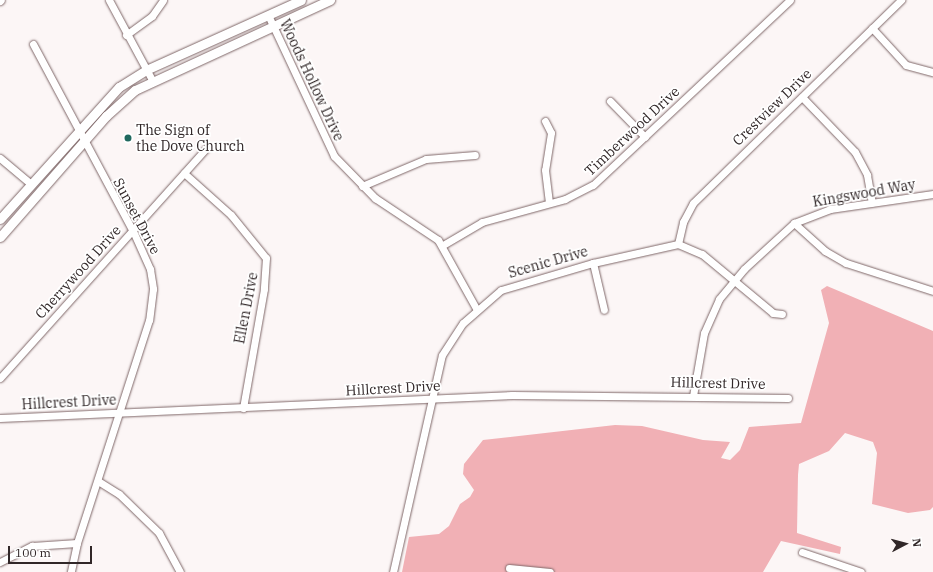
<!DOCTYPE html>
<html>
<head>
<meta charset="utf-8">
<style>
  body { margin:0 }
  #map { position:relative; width:933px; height:572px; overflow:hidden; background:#fcf6f6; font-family:"IBM Plex Serif",serif }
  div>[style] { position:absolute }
  .green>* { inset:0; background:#f1b0b5 }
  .roads { filter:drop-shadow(0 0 1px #7f6768) drop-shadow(0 0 1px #7f6768) }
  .street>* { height:7px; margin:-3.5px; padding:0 3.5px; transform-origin:3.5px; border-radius:3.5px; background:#fff }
  .secondary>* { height:9px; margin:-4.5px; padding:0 4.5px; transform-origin:4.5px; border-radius:4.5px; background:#fff }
  .dots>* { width:11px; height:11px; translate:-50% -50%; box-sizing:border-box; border:2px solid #fff; border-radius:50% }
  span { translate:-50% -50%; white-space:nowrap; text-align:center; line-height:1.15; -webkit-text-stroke:3.5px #fff; paint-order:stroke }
  .street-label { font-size:14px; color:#312728 }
  .poi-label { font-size:14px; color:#312728 }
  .left { translate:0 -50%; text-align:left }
  .north { position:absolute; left:885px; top:524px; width:40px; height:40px; -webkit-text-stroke:3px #fff; paint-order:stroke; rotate:84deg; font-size:11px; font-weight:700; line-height:16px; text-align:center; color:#312728 }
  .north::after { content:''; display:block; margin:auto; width:14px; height:18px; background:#312728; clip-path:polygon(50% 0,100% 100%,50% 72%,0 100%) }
  .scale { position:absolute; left:8px; top:546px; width:84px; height:18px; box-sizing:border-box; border:2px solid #312728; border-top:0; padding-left:5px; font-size:12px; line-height:14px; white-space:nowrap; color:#312728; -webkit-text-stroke:3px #fff; paint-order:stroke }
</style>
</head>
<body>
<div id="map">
  <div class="green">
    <i style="clip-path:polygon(827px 286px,933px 331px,933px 507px,930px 510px,908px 513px,872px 504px,877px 453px,873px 442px,845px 433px,829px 451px,799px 464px,798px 475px,797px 533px,841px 547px,840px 554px,781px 541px,763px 572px,402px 572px,409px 537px,439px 534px,449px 526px,460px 504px,470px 497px,474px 490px,463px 474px,464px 464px,483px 440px,615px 425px,642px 426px,703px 440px,730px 442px,721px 458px,730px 460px,740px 450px,749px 427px,801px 423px,829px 323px,821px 290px)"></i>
  </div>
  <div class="roads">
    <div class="street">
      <i style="left:109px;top:0;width:91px;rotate:61.7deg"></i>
      <i style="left:0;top:1px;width:1px;rotate:-45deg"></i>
      <i style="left:268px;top:15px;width:156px;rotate:64.9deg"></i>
      <i style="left:334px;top:156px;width:59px;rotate:45.7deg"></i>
      <i style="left:375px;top:198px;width:76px;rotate:33.7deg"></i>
      <i style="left:438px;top:240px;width:80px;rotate:60.9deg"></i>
      <i style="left:872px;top:28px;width:50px;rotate:47.4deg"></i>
      <i style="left:906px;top:65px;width:28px;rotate:15deg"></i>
      <i style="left:126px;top:35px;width:32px;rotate:-36deg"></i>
      <i style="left:152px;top:16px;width:19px;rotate:-55deg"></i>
      <i style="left:33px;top:44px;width:212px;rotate:61.9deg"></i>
      <i style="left:133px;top:231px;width:42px;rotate:65.9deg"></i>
      <i style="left:150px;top:269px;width:20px;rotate:81deg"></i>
      <i style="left:153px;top:289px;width:31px;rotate:97deg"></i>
      <i style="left:149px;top:320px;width:234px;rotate:107.9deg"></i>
      <i style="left:77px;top:543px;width:30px;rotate:102deg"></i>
      <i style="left:802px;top:97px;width:76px;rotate:46.1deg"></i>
      <i style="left:855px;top:152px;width:26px;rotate:62deg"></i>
      <i style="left:867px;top:175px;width:28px;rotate:80deg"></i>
      <i style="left:610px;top:101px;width:50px;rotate:45.8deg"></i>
      <i style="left:545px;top:121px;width:13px;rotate:63deg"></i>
      <i style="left:551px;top:133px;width:37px;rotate:99deg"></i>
      <i style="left:545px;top:170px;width:32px;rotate:83deg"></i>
      <i style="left:0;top:158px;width:40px;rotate:40deg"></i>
      <i style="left:184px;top:173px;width:63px;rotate:41.8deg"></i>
      <i style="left:231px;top:215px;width:55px;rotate:50.9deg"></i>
      <i style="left:266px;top:258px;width:31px;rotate:94deg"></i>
      <i style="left:264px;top:289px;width:121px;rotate:100deg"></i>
      <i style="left:362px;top:186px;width:69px;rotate:-22.9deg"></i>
      <i style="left:426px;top:159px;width:49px;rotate:-4.7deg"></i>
      <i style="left:794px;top:223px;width:42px;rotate:42.1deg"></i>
      <i style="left:825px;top:251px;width:24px;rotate:30deg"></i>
      <i style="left:846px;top:263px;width:91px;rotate:17.8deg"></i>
      <i style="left:678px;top:244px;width:23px;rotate:-77deg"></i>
      <i style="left:683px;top:222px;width:21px;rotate:-62deg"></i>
      <i style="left:693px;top:203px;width:291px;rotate:-44.3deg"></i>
      <i style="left:443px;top:245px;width:45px;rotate:-30.5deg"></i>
      <i style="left:482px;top:222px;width:86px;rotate:-15.5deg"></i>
      <i style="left:565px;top:199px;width:31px;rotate:-27deg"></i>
      <i style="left:593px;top:185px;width:270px;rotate:-43.2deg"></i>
      <i style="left:593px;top:263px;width:48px;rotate:76.8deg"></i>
      <i style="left:0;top:378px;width:310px;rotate:-48.1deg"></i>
      <i style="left:693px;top:396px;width:64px;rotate:-80.1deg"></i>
      <i style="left:704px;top:333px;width:37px;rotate:-66deg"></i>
      <i style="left:719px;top:299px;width:39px;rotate:-50deg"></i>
      <i style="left:744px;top:269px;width:68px;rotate:-42.6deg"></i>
      <i style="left:794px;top:223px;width:39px;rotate:-21deg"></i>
      <i style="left:830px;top:209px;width:104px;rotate:-8.3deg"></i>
      <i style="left:0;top:418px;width:513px;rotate:-2.57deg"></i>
      <i style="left:512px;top:395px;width:276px;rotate:0.6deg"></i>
      <i style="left:98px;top:481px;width:25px;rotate:32deg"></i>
      <i style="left:119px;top:494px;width:56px;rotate:44.3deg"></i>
      <i style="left:159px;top:533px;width:44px;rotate:61.7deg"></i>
      <i style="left:802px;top:552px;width:62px;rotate:18.7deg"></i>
      <i style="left:0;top:562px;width:36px;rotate:-27deg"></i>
      <i style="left:32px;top:546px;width:45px;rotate:-3.8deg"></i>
      <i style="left:509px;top:568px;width:41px;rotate:5.6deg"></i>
      <i style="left:393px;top:572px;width:222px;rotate:-77.3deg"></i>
      <i style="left:442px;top:355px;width:38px;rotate:-57deg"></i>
      <i style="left:463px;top:323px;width:50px;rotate:-41deg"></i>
      <i style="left:501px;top:290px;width:96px;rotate:-16.4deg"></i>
      <i style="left:593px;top:263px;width:87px;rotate:-12.6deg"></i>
      <i style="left:678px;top:244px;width:26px;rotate:23deg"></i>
      <i style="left:702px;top:254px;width:92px;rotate:39.7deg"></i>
      <i style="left:773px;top:313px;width:9px;rotate:6deg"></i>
    </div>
    <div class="secondary">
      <i style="left:0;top:219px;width:178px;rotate:-48deg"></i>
      <i style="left:119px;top:87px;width:32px;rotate:-32deg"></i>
      <i style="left:146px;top:70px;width:170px;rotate:-24.3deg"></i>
      <i style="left:0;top:237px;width:161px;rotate:-48.8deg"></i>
      <i style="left:106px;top:116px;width:39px;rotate:-42deg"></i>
      <i style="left:135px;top:90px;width:215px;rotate:-24.8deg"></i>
    </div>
  </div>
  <div class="dots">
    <i style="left:128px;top:138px;background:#20695f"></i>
  </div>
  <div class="street-label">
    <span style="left:312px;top:80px;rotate:65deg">Woods Hollow Drive</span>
    <span style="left:772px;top:107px;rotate:-44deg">Crestview Drive</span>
    <span style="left:632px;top:131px;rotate:-43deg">Timberwood Drive</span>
    <span style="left:864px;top:193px;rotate:-10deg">Kingswood Way</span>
    <span style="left:137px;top:216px;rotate:62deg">Sunset Drive</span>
    <span style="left:548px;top:262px;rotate:-16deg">Scenic Drive</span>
    <span style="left:78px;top:272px;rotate:-48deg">Cherrywood Drive</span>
    <span style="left:246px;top:308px;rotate:-79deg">Ellen Drive</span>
    <span style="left:718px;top:383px;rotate:1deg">Hillcrest Drive</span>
    <span style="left:393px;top:388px;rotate:-3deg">Hillcrest Drive</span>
    <span style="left:69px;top:402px;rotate:-3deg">Hillcrest Drive</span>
  </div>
  <div class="poi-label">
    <span class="left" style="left:136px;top:138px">The Sign of<br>the Dove Church</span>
  </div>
  <div class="north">N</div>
  <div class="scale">100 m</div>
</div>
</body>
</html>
